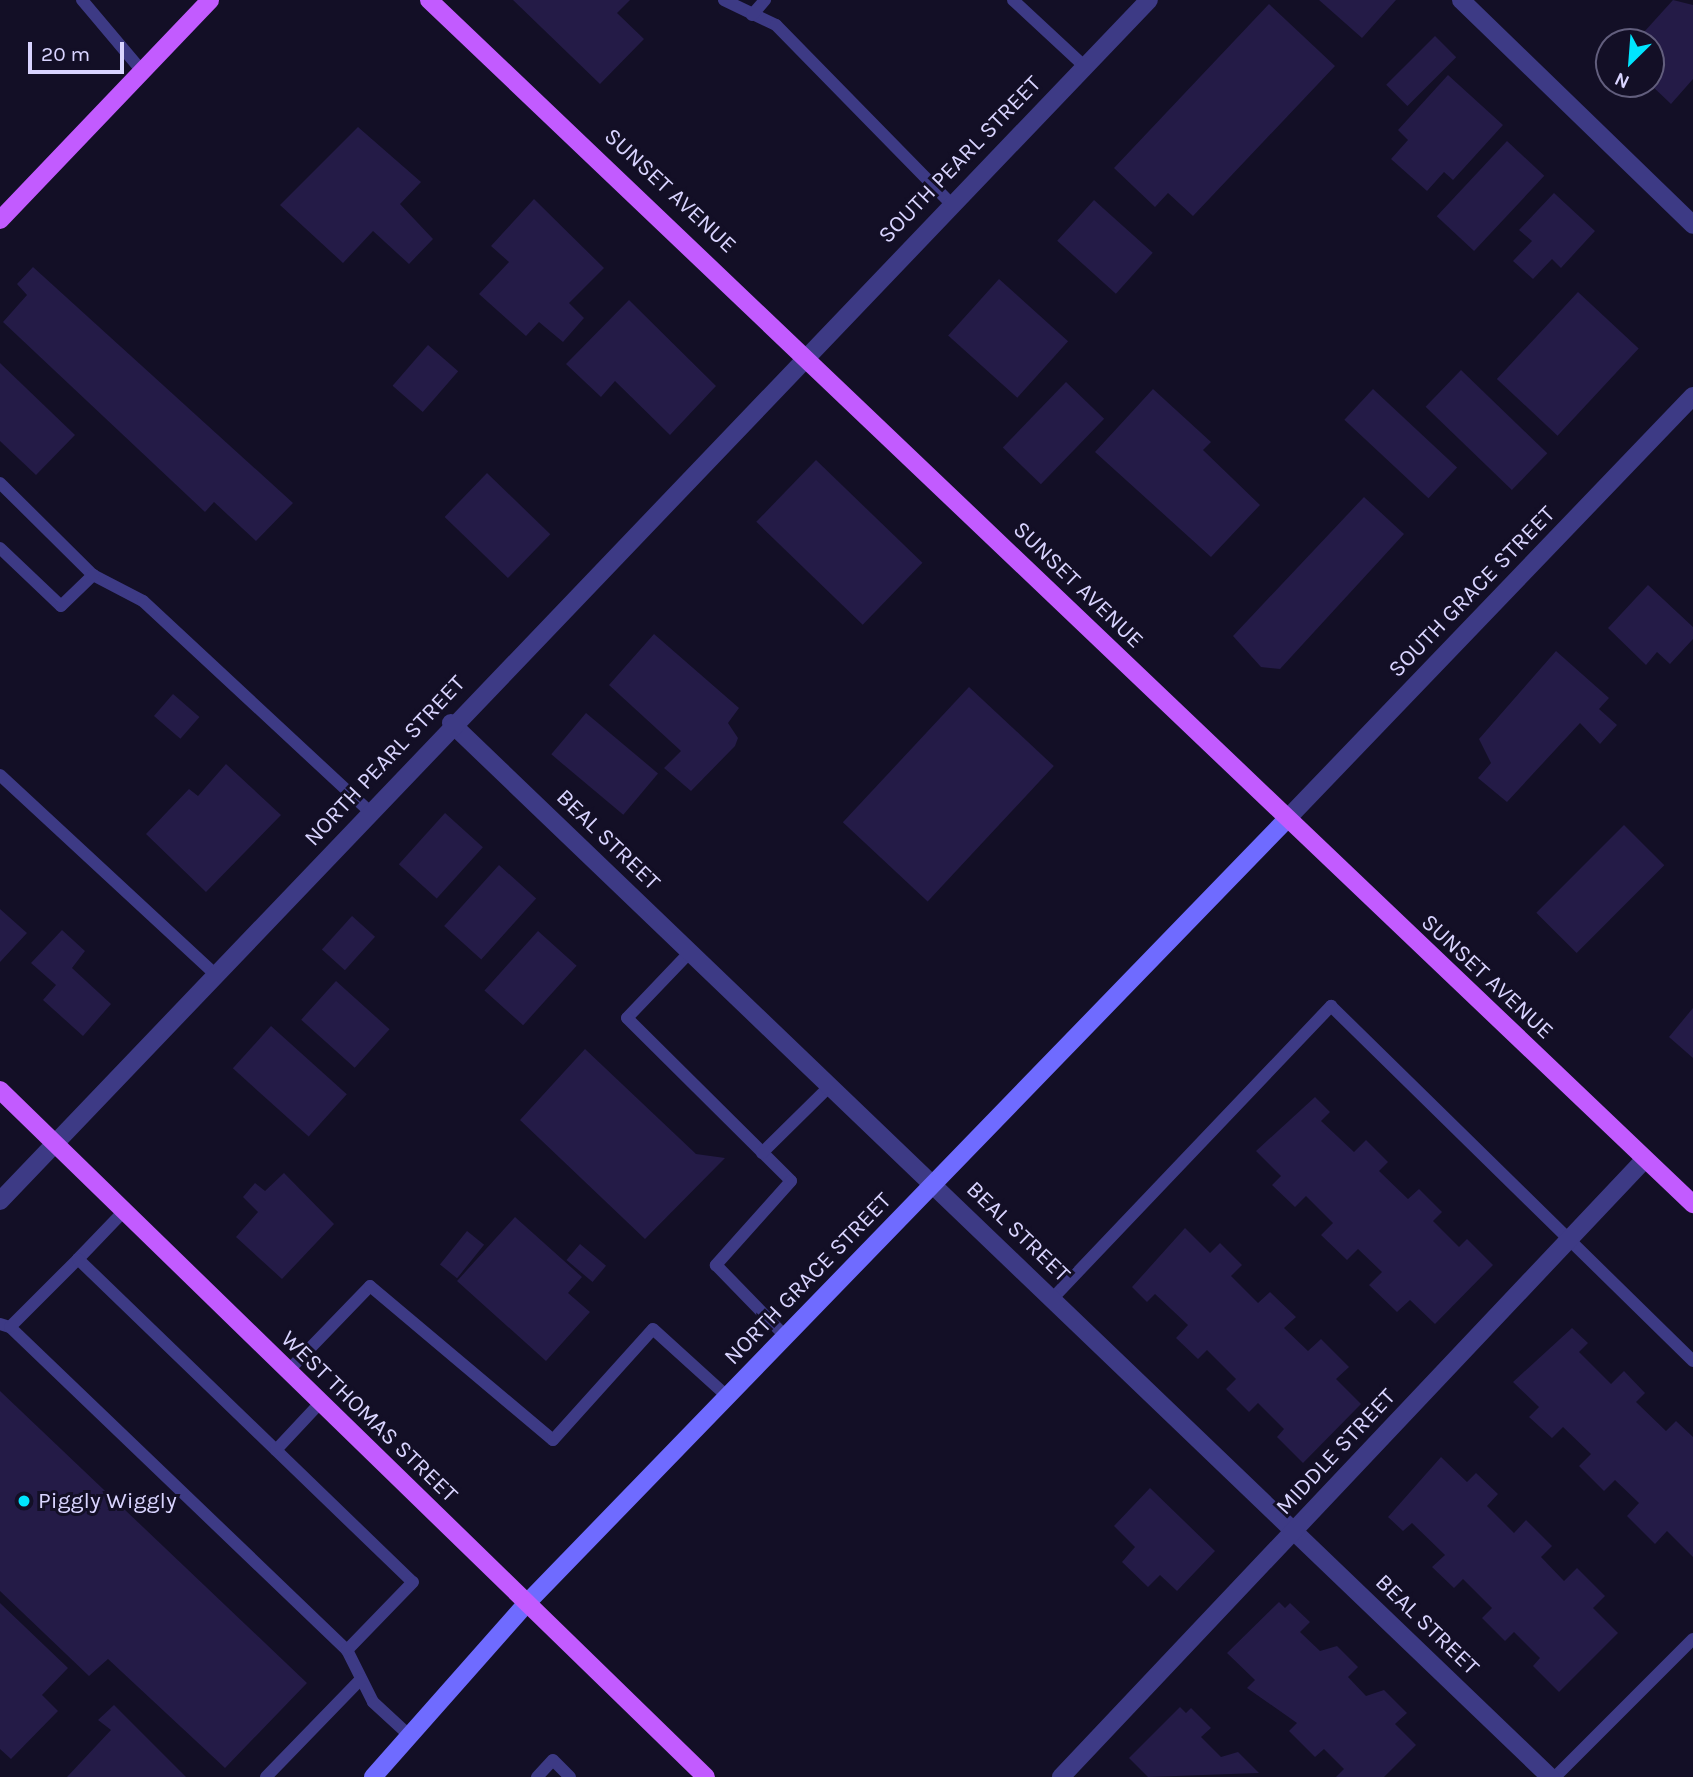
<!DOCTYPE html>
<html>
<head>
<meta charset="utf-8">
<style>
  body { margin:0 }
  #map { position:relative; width:1693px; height:1777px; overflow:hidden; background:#130f26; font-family:Karla,sans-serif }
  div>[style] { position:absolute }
  .building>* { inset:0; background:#241b47; transform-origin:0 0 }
  .service>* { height:12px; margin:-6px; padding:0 6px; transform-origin:6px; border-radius:6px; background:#3d3a85 }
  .minor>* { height:18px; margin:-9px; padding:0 9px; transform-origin:9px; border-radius:9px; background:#3d3a85 }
  .tertiary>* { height:18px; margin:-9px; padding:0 9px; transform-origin:9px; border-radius:9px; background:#3d3a85 }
  .secondary>* { height:18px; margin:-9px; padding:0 9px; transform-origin:9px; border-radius:9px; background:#6f6bff }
  .primary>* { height:18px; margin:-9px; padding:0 9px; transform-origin:9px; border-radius:9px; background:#c25bff }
  .dots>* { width:19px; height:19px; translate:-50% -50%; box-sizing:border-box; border:4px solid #130f26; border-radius:50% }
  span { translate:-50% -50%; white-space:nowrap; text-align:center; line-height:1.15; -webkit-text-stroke:6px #130f26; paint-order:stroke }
  .street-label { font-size:23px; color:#d9d4ff }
  .poi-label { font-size:23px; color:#d9d4ff }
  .left { translate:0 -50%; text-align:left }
  .north { position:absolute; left:1595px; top:28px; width:70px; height:70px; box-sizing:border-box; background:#130f26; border:2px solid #625e7d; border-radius:50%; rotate:205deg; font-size:19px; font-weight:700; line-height:28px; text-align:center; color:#d9d4ff }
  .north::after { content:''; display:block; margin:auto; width:24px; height:32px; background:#00e5ff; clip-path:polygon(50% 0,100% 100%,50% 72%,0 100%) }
  .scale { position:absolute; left:28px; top:42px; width:96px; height:32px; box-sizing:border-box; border:4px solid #d9d4ff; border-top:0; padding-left:9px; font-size:21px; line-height:24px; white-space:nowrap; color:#d9d4ff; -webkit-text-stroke:5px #130f26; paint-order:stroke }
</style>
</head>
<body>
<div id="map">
  <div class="building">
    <i style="clip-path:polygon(513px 0,630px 0,617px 13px,644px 39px,600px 84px)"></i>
    <i style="clip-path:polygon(1319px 0,1396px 0,1362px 38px)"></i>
    <i style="clip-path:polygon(1673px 0,1693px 5px,1693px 79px,1671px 104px,1651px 85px,1651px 42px,1635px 42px)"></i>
    <i style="clip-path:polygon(1269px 4px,1335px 66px,1193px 216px,1168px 193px,1155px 207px,1114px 168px)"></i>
    <i style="left:1435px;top:36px;width:30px;height:69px;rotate:45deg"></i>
    <i style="clip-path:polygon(1448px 75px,1503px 125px,1453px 180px,1444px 172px,1427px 191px,1391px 159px,1408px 140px,1398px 130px)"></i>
    <i style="clip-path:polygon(358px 127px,421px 182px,400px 204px,433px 239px,409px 264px,373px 231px,343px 263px,280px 205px)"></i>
    <i style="left:1507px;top:141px;width:51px;height:103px;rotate:43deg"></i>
    <i style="clip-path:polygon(1554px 193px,1595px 231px,1561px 268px,1552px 259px,1533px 279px,1513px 261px,1532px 241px,1519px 230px)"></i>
    <i style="clip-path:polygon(534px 199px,604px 268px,569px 303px,584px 318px,563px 342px,539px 322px,526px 336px,479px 294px,509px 262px,491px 246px)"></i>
    <i style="left:1094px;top:200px;width:79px;height:55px;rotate:42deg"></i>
    <i style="clip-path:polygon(33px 267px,293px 503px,256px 541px,214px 502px,205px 512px,3px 322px,27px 295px,17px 284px)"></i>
    <i style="left:999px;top:279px;width:93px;height:76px;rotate:42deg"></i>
    <i style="left:1578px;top:292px;width:83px;height:119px;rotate:43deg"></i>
    <i style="clip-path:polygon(629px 300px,716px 386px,670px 435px,615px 381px,601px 397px,566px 364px)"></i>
    <i style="left:428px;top:345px;width:40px;height:54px;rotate:41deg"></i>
    <i style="clip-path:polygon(0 363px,75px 435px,36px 475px,0 441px)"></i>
    <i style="left:1461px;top:370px;width:120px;height:51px;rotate:44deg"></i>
    <i style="left:1066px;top:382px;width:53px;height:91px;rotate:44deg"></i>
    <i style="clip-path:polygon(1153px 389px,1211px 442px,1203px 450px,1260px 505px,1211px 557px,1095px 452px)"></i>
    <i style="left:1373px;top:389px;width:115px;height:42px;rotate:43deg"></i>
    <i style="left:816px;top:460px;width:148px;height:86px;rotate:44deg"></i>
    <i style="left:487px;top:473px;width:88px;height:61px;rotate:44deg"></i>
    <i style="clip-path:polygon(1364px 497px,1404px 534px,1280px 669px,1261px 667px,1233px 636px)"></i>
    <i style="clip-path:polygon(1648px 585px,1693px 627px,1693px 639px,1670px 664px,1657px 652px,1646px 665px,1608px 628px)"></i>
    <i style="clip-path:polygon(654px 634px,739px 708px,728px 723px,738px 738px,735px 746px,691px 791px,664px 768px,681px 751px,609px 685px)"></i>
    <i style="clip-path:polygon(1556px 651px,1609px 698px,1599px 709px,1617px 725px,1600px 744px,1580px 723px,1507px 802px,1478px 778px,1491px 763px,1479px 739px)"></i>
    <i style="left:969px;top:687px;width:116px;height:185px;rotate:43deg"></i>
    <i style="left:173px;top:694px;width:35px;height:29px;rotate:41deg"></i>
    <i style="left:586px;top:713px;width:94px;height:54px;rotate:40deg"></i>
    <i style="clip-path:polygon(226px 764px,281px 815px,206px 892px,146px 834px,189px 789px,198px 796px)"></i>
    <i style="left:445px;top:813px;width:51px;height:69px;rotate:42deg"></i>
    <i style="left:1624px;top:825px;width:57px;height:124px;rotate:45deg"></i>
    <i style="left:499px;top:865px;width:50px;height:82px;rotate:42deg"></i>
    <i style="clip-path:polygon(0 909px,27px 933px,0 962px)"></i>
    <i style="left:352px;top:916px;width:31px;height:45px;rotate:42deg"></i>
    <i style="clip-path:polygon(62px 930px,85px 951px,72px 968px,111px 1004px,83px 1036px,43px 1000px,56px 985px,31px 963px)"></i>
    <i style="left:538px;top:931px;width:52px;height:80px;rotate:42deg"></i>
    <i style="left:336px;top:981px;width:72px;height:52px;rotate:42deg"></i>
    <i style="clip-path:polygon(1693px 1008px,1693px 1058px,1669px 1037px)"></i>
    <i style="left:271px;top:1026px;width:102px;height:57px;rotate:42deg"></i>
    <i style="clip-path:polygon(585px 1049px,696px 1154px,725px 1158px,645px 1239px,520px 1120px)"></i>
    <i style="clip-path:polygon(1315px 1097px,1330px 1112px,1321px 1121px,1354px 1152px,1366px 1140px,1388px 1162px,1379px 1171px,1408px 1199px,1419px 1189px,1442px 1212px,1433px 1221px,1459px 1247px,1467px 1239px,1493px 1265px,1435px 1324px,1410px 1300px,1397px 1312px,1369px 1285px,1382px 1272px,1358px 1249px,1347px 1260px,1321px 1235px,1333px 1223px,1306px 1196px,1295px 1207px,1272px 1185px,1281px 1176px,1256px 1151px)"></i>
    <i style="clip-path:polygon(284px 1173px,334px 1224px,282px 1279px,236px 1237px,258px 1212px,243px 1197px,255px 1183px,265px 1191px)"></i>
    <i style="clip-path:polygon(515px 1217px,582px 1277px,568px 1293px,590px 1312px,546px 1361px,457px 1281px)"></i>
    <i style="clip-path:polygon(1185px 1228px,1210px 1253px,1220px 1243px,1242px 1265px,1231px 1276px,1258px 1303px,1270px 1292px,1296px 1317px,1284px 1328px,1308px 1351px,1321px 1339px,1349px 1367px,1336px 1379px,1361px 1404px,1303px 1463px,1277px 1437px,1284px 1429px,1258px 1403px,1249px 1412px,1226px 1389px,1236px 1379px,1207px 1350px,1198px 1359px,1176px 1338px,1188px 1325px,1155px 1294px,1147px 1302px,1132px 1287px)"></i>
    <i style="left:467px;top:1231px;width:22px;height:43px;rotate:39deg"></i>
    <i style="left:580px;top:1244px;width:34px;height:21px;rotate:40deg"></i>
    <i style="clip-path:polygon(1572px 1328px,1588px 1343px,1579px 1352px,1611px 1384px,1624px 1371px,1645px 1393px,1636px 1402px,1666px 1431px,1676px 1421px,1693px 1437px,1693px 1557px,1667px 1531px,1655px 1544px,1627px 1516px,1639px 1503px,1615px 1480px,1604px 1491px,1579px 1466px,1591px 1454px,1563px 1427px,1552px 1438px,1529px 1417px,1539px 1407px,1513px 1382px)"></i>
    <i style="clip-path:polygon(0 1391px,307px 1683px,225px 1768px,108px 1659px,89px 1676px,0 1591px)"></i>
    <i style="clip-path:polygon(1441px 1457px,1467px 1482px,1476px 1473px,1498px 1494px,1487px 1506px,1514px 1533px,1526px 1520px,1552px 1546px,1541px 1557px,1564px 1581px,1577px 1568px,1605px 1596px,1593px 1608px,1618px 1633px,1559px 1692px,1533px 1666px,1540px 1658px,1514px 1632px,1505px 1641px,1482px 1618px,1492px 1608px,1463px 1579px,1454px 1588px,1432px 1567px,1445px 1555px,1412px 1523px,1403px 1531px,1388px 1517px)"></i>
    <i style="clip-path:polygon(1150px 1488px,1215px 1551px,1177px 1591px,1160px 1575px,1148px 1587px,1122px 1562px,1135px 1547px,1114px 1526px)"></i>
    <i style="clip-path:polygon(1279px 1602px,1285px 1608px,1290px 1603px,1310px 1622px,1300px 1632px,1320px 1651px,1337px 1646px,1358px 1667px,1348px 1677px,1366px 1696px,1384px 1690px,1407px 1713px,1395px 1724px,1416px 1745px,1384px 1777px,1336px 1777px,1344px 1769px,1324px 1749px,1315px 1757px,1289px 1731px,1297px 1723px,1247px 1688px,1255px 1680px,1227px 1653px)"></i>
    <i style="clip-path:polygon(0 1603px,68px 1668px,42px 1695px,58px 1711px,11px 1759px,0 1749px)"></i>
    <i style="clip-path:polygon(114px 1705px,186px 1777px,67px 1777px,111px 1730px,98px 1720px)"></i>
    <i style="clip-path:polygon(1180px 1707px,1186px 1713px,1191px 1708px,1211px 1728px,1201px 1737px,1221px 1757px,1238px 1752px,1259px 1773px,1148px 1777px,1129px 1758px)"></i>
  </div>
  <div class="service">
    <i style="left:82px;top:0;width:93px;rotate:49.8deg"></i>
    <i style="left:724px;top:0;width:58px;rotate:25.7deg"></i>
    <i style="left:776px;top:25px;width:252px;rotate:45.6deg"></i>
    <i style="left:1013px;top:0;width:98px;rotate:42.9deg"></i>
    <i style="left:752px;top:15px;width:20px;rotate:-49deg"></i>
    <i style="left:0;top:483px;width:131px;rotate:44.7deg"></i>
    <i style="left:93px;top:575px;width:56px;rotate:27.5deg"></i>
    <i style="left:143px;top:601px;width:311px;rotate:42.9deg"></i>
    <i style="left:0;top:548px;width:84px;rotate:43.6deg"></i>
    <i style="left:61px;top:606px;width:45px;rotate:-44.1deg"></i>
    <i style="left:0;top:775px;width:296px;rotate:42.8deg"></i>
    <i style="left:690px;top:952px;width:91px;rotate:133.7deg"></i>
    <i style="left:627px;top:1018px;width:231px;rotate:44.8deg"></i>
    <i style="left:791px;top:1181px;width:113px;rotate:131.8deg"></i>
    <i style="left:716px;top:1265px;width:100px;rotate:45.8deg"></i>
    <i style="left:762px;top:1153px;width:95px;rotate:-44.6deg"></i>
    <i style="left:78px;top:1259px;width:66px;rotate:-46.2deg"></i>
    <i style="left:1052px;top:1299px;width:405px;rotate:-46.4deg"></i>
    <i style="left:1331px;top:1006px;width:507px;rotate:44.44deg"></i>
    <i style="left:0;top:1324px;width:10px;rotate:17deg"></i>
    <i style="left:10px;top:1327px;width:467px;rotate:43.8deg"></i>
    <i style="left:347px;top:1650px;width:58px;rotate:63.4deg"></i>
    <i style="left:373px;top:1702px;width:50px;rotate:42.6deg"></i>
    <i style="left:10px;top:1327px;width:96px;rotate:-45deg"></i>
    <i style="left:78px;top:1259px;width:465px;rotate:44deg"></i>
    <i style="left:413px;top:1582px;width:95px;rotate:134.1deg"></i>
    <i style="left:288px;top:1371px;width:118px;rotate:-46deg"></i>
    <i style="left:370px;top:1286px;width:239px;rotate:40.1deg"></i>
    <i style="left:553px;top:1440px;width:149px;rotate:-48deg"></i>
    <i style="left:653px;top:1329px;width:101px;rotate:42.2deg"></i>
    <i style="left:276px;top:1450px;width:64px;rotate:-46.9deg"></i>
    <i style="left:266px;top:1777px;width:136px;rotate:-45.9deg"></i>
    <i style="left:537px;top:1777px;width:23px;rotate:-47deg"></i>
    <i style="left:553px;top:1760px;width:24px;rotate:45deg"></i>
    <i style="left:1555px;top:1777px;width:195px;rotate:-45deg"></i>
  </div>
  <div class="minor">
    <i style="left:451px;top:723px;width:1523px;rotate:43.8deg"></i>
    <i style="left:0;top:1201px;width:1662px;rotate:-46.27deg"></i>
    <i style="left:1061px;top:1777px;width:850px;rotate:-46.62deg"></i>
  </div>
  <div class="tertiary">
    <i style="left:1461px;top:0;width:323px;rotate:44.1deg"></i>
    <i style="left:1285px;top:821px;width:589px;rotate:-46.17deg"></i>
  </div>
  <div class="secondary">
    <i style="left:373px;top:1777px;width:231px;rotate:-48.5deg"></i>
    <i style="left:526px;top:1604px;width:1090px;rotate:-45.89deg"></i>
  </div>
  <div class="primary">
    <i style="left:429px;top:0;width:1746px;rotate:43.61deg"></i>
    <i style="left:0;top:220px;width:304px;rotate:-46.3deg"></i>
    <i style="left:0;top:1090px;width:985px;rotate:44.22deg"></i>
  </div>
  <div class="dots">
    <i style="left:24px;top:1501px;background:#00e5ff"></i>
  </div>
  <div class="street-label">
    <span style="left:960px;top:160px;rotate:-46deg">SOUTH PEARL STREET</span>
    <span style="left:670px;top:191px;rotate:43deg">SUNSET AVENUE</span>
    <span style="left:1078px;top:585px;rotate:44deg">SUNSET AVENUE</span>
    <span style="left:1472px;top:592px;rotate:-46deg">SOUTH GRACE STREET</span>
    <span style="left:385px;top:761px;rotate:-47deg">NORTH PEARL STREET</span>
    <span style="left:608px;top:840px;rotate:44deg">BEAL STREET</span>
    <span style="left:1487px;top:977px;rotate:43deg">SUNSET AVENUE</span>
    <span style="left:1018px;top:1232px;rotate:44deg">BEAL STREET</span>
    <span style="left:808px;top:1279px;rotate:-46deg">NORTH GRACE STREET</span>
    <span style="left:369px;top:1417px;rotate:44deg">WEST THOMAS STREET</span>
    <span style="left:1336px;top:1452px;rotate:-47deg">MIDDLE STREET</span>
    <span style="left:1427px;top:1625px;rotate:44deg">BEAL STREET</span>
  </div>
  <div class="poi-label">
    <span class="left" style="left:38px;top:1501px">Piggly Wiggly</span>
  </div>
  <div class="north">N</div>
  <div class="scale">20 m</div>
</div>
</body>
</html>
